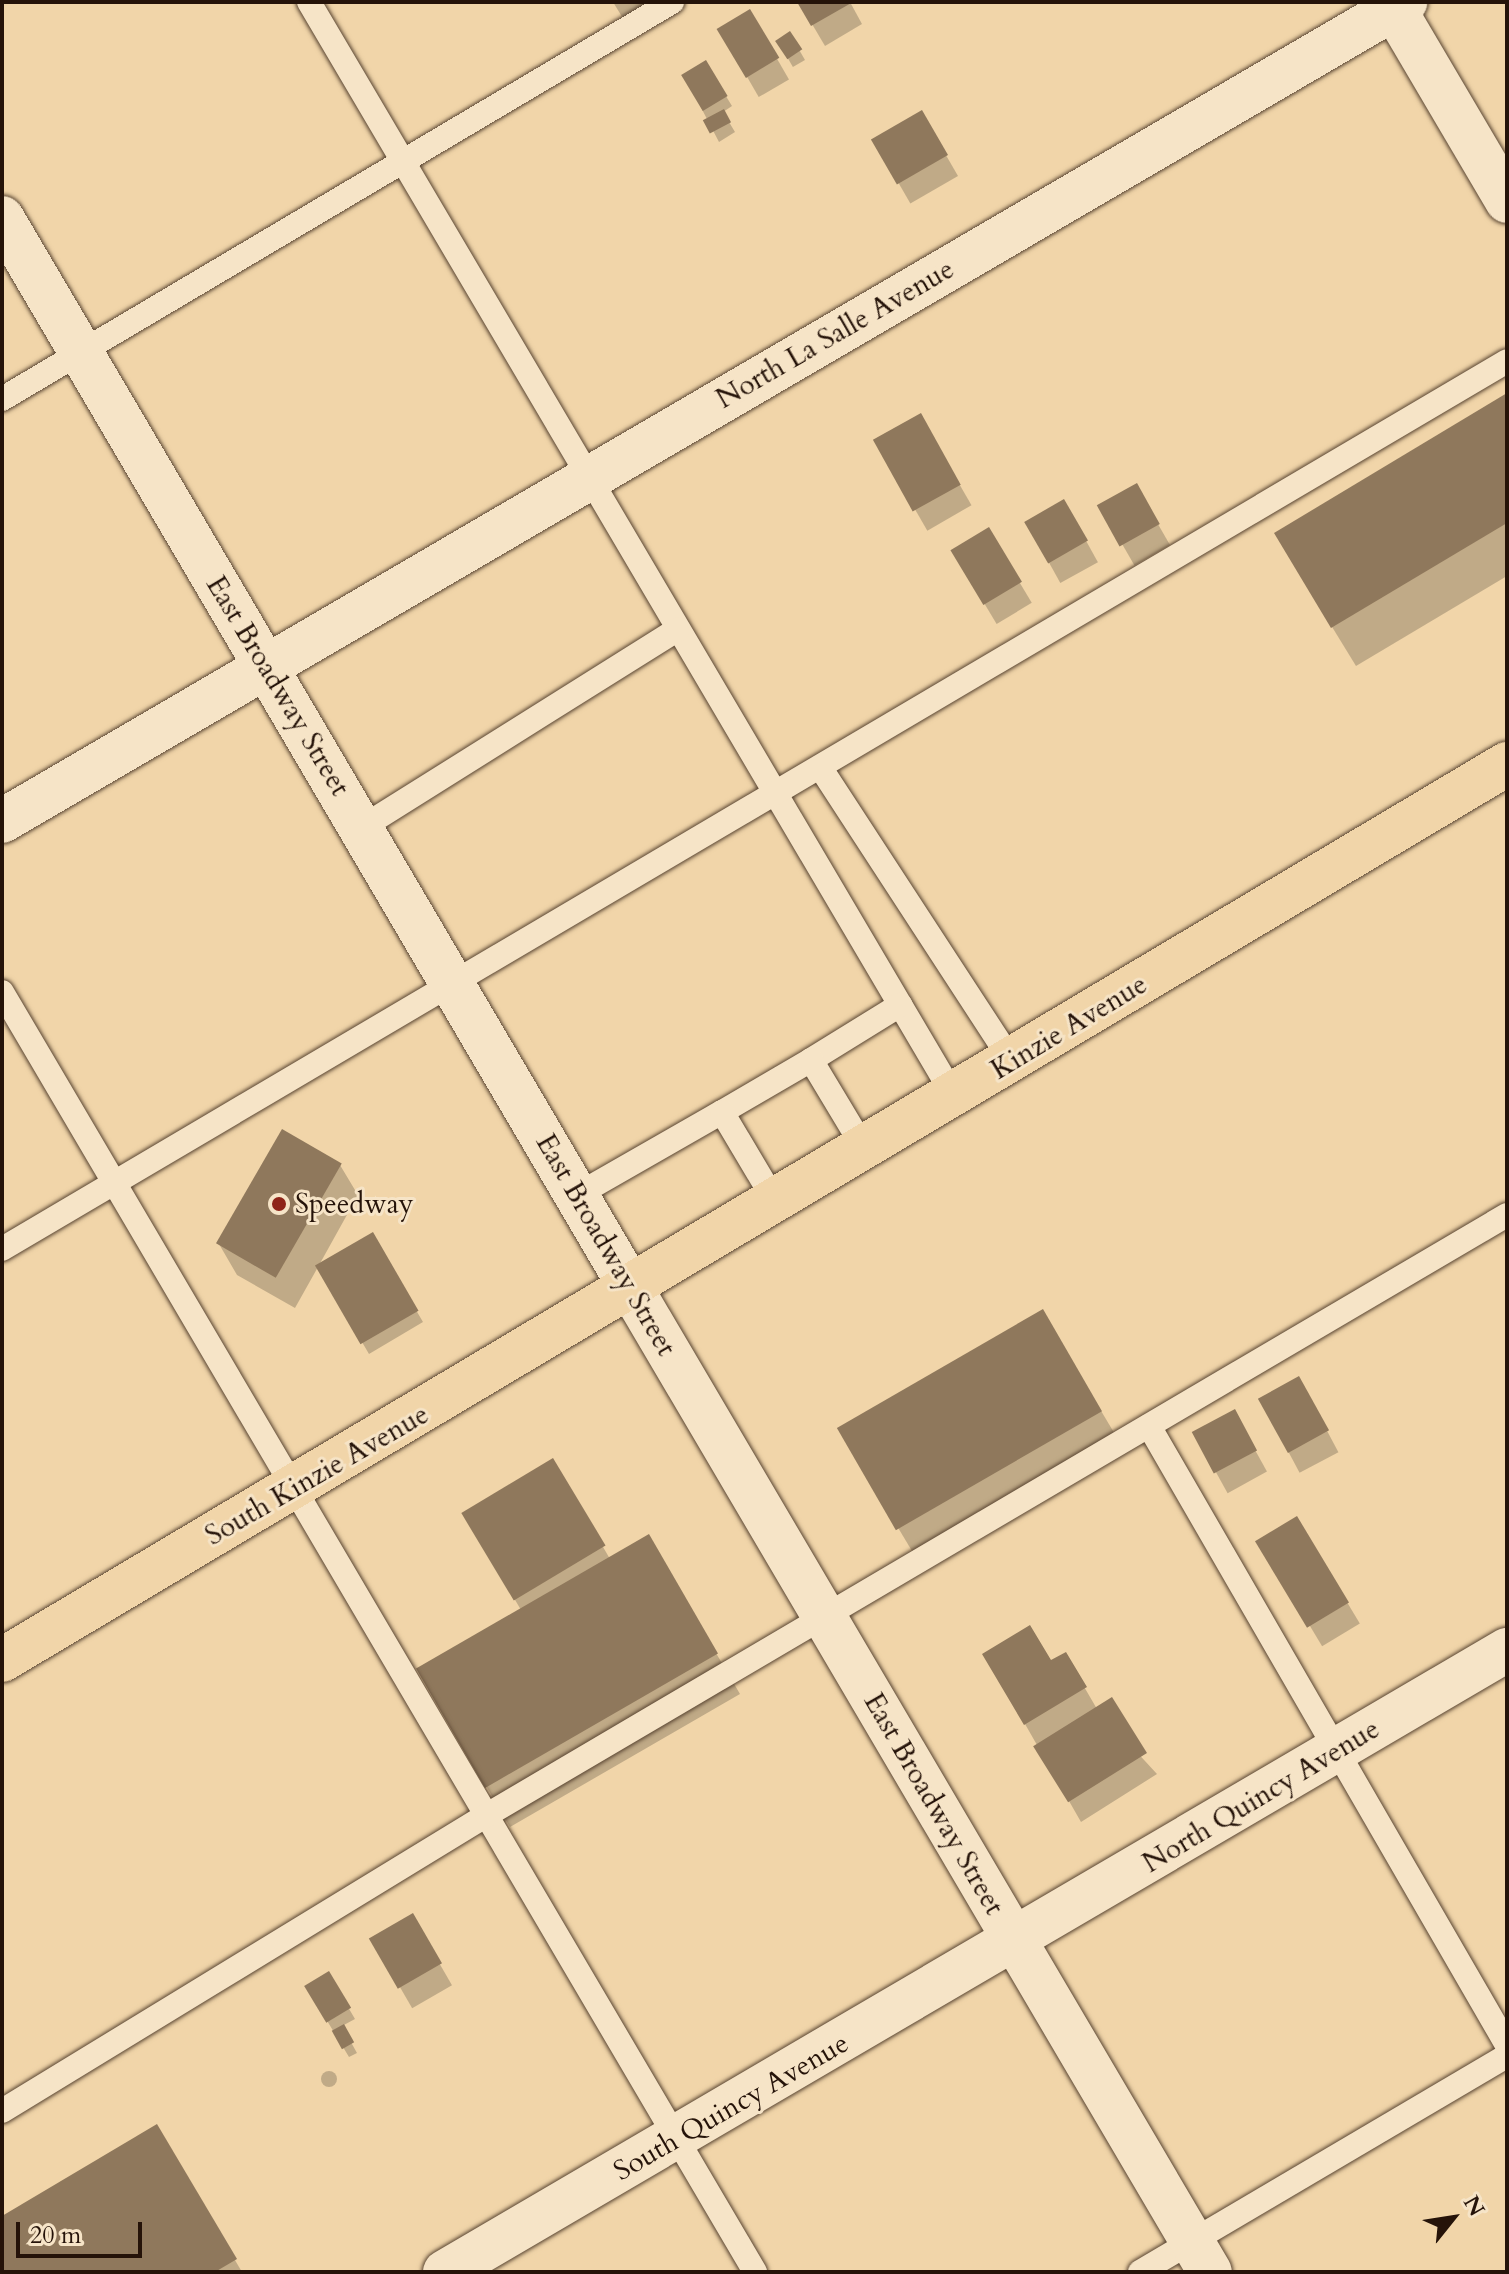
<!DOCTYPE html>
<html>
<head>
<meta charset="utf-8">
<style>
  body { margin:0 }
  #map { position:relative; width:1509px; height:2274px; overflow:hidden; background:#f1d5a9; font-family:Cardo,serif }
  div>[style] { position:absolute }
  .shadow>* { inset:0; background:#0003; transform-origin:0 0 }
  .round { border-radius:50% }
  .building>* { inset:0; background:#8f785c; transform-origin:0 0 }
  .roads { filter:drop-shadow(0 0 2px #584431) drop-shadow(0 0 2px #584431) }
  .lane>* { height:24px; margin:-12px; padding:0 12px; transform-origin:12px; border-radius:12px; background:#f6e4c7 }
  .street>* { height:44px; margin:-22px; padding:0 22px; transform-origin:22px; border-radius:22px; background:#f6e4c7 }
  .secondary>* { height:44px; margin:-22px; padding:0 22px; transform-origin:22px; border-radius:22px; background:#f6e4c7 }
  .primary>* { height:44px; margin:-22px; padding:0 22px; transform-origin:22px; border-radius:22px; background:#f1d5a9 }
  .dots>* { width:22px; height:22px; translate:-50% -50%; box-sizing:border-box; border:4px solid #f6e4c7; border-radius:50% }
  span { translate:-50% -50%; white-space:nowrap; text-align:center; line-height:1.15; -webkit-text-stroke:6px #f6e4c7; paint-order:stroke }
  .street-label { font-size:28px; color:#251309 }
  .poi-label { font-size:28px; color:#251309 }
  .left { translate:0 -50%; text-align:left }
  .frame { position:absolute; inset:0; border:4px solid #251309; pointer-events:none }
  .north { position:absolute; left:1413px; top:2178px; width:80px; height:80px; -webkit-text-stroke:6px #f6e4c7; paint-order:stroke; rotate:60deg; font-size:22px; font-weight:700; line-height:32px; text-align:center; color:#251309 }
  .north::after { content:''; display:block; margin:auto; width:28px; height:36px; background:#251309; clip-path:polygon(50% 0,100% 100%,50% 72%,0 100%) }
  .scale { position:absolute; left:16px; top:2222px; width:126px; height:36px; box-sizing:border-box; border:4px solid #251309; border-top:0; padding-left:10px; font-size:24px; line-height:28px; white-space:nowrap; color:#251309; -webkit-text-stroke:6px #f6e4c7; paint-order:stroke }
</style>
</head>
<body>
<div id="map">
  <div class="shadow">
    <i style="clip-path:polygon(613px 2px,655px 2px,624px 20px)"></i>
    <i style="clip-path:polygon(799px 2px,850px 2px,862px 24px,825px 46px)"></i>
    <i style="left:750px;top:12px;width:78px;height:35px;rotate:60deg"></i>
    <i style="left:790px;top:34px;width:30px;height:14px;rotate:60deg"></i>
    <i style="clip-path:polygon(705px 62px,732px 106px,723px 112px,735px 132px,719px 142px,684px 75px)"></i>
    <i style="left:921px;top:112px;width:74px;height:55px;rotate:60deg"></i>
    <i style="clip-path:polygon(1507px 396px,1507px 576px,1356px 666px,1299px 573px)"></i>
    <i style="left:920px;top:416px;width:103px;height:51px;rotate:60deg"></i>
    <i style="left:1136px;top:486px;width:68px;height:41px;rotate:60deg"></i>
    <i style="left:1064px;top:501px;width:70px;height:43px;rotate:61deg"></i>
    <i style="left:988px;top:530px;width:85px;height:41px;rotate:59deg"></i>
    <i style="clip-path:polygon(340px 1165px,358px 1195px,318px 1267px,372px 1235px,423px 1322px,369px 1354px,318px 1267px,295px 1308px,237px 1275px,219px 1244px)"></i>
    <i style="clip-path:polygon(1042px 1312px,1125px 1451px,924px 1571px,864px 1471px)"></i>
    <i style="left:1299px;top:1378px;width:84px;height:44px;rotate:62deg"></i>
    <i style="left:1234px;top:1412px;width:68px;height:45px;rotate:61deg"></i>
    <i style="clip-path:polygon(553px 1461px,610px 1559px,648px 1537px,740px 1694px,510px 1827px,419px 1670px,521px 1610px,464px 1513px)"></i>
    <i style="left:1297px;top:1519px;width:122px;height:44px;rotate:59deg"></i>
    <i style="clip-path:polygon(985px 1654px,1051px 1663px,1065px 1654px,1097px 1709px,1157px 1774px,1081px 1822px)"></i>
    <i style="left:412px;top:1916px;width:80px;height:46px;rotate:60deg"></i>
    <i style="clip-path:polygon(328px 1973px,355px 2019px,342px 2026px,357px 2053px,349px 2057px,306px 1986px)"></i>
    <i class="round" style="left:321px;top:2071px;width:16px;height:16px"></i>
    <i style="clip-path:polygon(156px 2127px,242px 2272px,2px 2272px,2px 2218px)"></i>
  </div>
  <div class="building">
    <i style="clip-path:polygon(797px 2px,853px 2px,811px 26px)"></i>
    <i style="left:750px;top:9px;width:57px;height:39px;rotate:59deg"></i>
    <i style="left:790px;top:31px;width:22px;height:18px;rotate:56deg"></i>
    <i style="left:706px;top:60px;width:42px;height:29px;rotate:59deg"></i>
    <i style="left:724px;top:109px;width:15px;height:24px;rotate:62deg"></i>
    <i style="left:922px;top:110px;width:52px;height:59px;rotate:60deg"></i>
    <i style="clip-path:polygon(1507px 393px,1507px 523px,1331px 628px,1274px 533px)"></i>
    <i style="left:921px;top:413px;width:82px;height:55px;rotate:61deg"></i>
    <i style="left:1137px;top:483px;width:47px;height:46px;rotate:61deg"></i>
    <i style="left:1064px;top:499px;width:48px;height:46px;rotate:60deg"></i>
    <i style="left:989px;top:527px;width:64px;height:45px;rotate:59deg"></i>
    <i style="left:282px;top:1129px;width:69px;height:132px;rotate:30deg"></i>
    <i style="left:373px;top:1232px;width:91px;height:67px;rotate:60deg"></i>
    <i style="left:1043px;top:1309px;width:118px;height:238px;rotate:60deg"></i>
    <i style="left:1299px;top:1376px;width:62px;height:47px;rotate:61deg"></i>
    <i style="left:1235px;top:1409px;width:47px;height:49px;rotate:62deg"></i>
    <i style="left:553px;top:1458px;width:102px;height:107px;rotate:59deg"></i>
    <i style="left:1297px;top:1516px;width:101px;height:49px;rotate:59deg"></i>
    <i style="left:649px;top:1534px;width:138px;height:269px;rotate:60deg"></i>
    <i style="clip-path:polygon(1030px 1625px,1051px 1660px,1066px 1652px,1087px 1687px,1024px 1725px,982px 1654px)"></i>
    <i style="left:1112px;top:1697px;width:66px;height:93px;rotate:58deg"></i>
    <i style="left:413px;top:1913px;width:58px;height:51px;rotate:60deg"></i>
    <i style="left:329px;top:1971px;width:43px;height:29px;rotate:59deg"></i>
    <i style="left:344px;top:2024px;width:21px;height:14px;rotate:61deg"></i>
    <i style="clip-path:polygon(157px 2124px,237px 2259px,215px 2272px,2px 2272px,2px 2216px)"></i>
  </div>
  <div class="roads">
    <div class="lane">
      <i style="left:309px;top:2px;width:1270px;rotate:59.48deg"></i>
      <i style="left:2px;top:399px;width:779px;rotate:-30.65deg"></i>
      <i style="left:820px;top:767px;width:352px;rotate:56.9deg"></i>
      <i style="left:361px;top:828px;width:373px;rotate:-32.1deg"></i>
      <i style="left:2px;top:992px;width:1485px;rotate:59.53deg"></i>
      <i style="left:811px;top:1060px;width:105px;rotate:-31.7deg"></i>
      <i style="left:722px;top:1112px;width:103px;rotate:-30.3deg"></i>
      <i style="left:811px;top:1060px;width:105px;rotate:59deg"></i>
      <i style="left:577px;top:1195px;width:167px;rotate:-29.8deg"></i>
      <i style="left:722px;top:1112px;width:106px;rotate:59.3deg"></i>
      <i style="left:2px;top:1249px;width:1747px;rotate:-30.54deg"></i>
      <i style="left:1149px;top:1426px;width:715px;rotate:59.96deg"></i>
      <i style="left:2px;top:2111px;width:568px;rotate:-31.4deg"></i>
      <i style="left:487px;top:1815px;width:1183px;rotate:-30.47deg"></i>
      <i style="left:1140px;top:2272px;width:426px;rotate:-30.5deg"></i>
    </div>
    <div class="street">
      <i style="left:1390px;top:2px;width:231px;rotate:59.5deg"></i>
      <i style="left:2px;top:821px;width:1625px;rotate:-30.27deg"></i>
      <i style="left:632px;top:1290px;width:1139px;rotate:59.52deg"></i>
      <i style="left:445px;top:2272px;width:1231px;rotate:-30.36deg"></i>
    </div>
    <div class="secondary">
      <i style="left:2px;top:218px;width:1243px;rotate:59.56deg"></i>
    </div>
    <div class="primary">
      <i style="left:2px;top:1660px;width:1752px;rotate:-30.77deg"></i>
    </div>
  </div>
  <div class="dots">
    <i style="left:279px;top:1204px;background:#8f2418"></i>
  </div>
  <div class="street-label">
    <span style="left:835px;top:334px;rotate:-30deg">North La Salle Avenue</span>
    <span style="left:278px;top:686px;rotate:59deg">East Broadway Street</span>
    <span style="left:1069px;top:1027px;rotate:-31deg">Kinzie Avenue</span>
    <span style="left:606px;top:1245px;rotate:60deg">East Broadway Street</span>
    <span style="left:317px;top:1475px;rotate:-30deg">South Kinzie Avenue</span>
    <span style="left:1261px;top:1796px;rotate:-31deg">North Quincy Avenue</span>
    <span style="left:934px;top:1804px;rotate:60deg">East Broadway Street</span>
    <span style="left:731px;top:2107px;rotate:-30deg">South Quincy Avenue</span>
  </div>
  <div class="poi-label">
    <span class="left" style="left:295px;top:1204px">Speedway</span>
  </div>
  <div class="frame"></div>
  <div class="north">N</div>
  <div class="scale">20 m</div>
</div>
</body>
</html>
